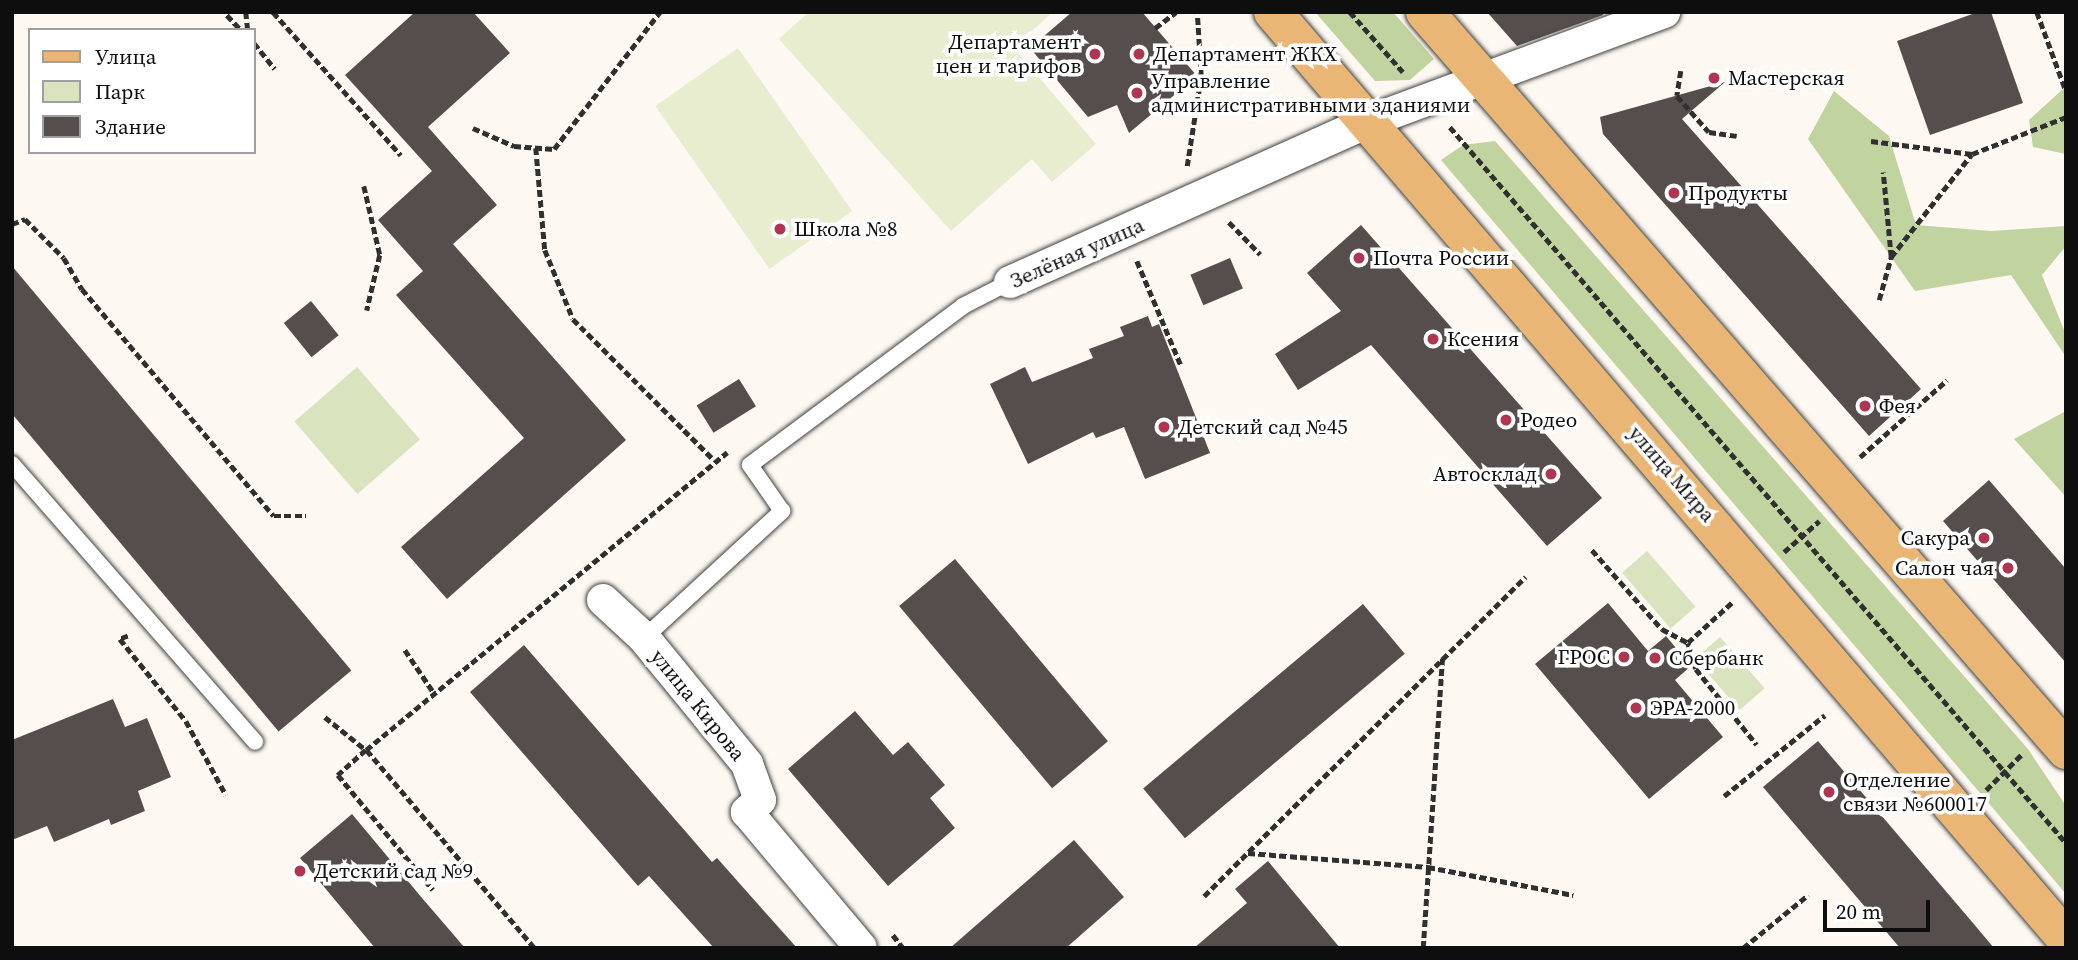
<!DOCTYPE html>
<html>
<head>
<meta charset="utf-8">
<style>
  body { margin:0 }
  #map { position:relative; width:2078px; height:960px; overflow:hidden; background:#fdf8f1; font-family:"Source Serif 4",serif }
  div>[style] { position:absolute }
  .green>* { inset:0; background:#d9e4be; transform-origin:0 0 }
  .forest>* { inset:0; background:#c1d39f }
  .pitch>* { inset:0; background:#e8edcf; transform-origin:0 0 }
  .building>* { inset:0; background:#564e4c; transform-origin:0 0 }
  .path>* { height:4.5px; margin-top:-2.25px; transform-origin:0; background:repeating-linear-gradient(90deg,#303030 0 7px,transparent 0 10.5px) }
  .roads { filter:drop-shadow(0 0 2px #414141) drop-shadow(0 0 2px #414141) }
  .lane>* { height:16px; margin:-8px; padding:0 8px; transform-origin:8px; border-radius:8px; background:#fff }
  .street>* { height:32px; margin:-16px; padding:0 16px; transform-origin:16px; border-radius:16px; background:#fff }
  .primary>* { height:38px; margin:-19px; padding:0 19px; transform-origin:19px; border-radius:19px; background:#e9b676 }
  .dots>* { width:19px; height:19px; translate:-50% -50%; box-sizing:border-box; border:4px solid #fff; border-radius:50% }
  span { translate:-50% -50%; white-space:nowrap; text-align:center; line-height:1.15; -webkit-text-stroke:7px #fff; paint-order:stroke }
  .poi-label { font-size:21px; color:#0e0e0e }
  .right { translate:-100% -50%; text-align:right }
  .left { translate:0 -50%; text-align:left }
  .street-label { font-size:21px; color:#0e0e0e }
  .frame { position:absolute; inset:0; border:14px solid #0e0e0e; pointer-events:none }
  .legend { position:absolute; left:28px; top:28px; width:228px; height:126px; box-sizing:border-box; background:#fff; border:2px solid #9f9f9f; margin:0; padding:9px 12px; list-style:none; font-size:21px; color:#0e0e0e }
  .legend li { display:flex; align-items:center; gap:14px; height:35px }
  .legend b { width:35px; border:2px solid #9f9f9f }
  .scale { position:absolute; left:1823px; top:900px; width:107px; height:32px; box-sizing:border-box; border:4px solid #0e0e0e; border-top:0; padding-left:9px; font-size:21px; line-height:24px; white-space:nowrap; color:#0e0e0e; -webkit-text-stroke:5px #fff; paint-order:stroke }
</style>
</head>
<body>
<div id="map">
  <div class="green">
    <i style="left:357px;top:367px;width:96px;height:83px;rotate:49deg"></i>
    <i style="left:1647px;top:551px;width:74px;height:33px;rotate:49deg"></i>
    <i style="left:1720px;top:637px;width:68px;height:33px;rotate:49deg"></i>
  </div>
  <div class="forest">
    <i style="clip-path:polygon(1315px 12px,1393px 12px,1434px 59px,1410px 80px,1375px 81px)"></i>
    <i style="clip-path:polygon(2066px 51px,2066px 154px,2033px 147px,2029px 120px,2063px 89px)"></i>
    <i style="clip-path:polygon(1834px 91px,1889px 136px,1916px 225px,1991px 231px,2066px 226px,2066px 246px,2042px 275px,2066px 335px,2066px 357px,2011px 275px,1915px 291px,1808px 139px)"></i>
    <i style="clip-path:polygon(1495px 141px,2028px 749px,2066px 806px,2066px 894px,1441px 160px,1463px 145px)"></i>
    <i style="clip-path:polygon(2066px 411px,2066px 497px,2014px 439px)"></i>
  </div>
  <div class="pitch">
    <i style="clip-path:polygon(809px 12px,1053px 12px,1013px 47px,1096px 144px,1052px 182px,1032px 159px,951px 231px,779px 39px)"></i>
    <i style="left:738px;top:48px;width:199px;height:101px;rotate:55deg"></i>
  </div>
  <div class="building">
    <i style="clip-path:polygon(415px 12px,473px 12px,510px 53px,428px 127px,497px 205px,453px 244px,626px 440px,447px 599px,401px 547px,524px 438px,396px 295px,423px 271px,378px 220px,432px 171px,345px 75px)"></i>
    <i style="clip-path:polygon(1072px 12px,1142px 12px,1197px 76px,1129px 133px,1117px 105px,1088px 117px,1030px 48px)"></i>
    <i style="clip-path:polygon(1487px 12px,1602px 12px,1603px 15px,1517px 46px)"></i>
    <i style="clip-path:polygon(1978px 12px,1991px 12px,2023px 103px,1930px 135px,1897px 41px)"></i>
    <i style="clip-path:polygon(1725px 82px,1682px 119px,1921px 389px,1869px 436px,1603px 134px,1600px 117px)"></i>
    <i style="clip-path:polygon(1361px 225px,1602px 498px,1547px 546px,1371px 345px,1298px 390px,1275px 354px,1341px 311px,1307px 273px)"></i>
    <i style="left:1230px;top:258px;width:33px;height:43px;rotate:67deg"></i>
    <i style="left:12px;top:266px;width:528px;height:95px;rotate:50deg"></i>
    <i style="left:311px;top:301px;width:44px;height:35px;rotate:51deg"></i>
    <i style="clip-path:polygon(1148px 316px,1152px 327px,1159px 324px,1210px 453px,1145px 479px,1124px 427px,1096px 438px,1093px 432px,1028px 464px,990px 384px,1025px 367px,1032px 382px,1093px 358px,1089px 349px,1124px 336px,1120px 327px)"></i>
    <i style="left:739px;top:379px;width:32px;height:50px;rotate:58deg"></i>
    <i style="clip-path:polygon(1989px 480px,2066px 569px,2066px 663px,1943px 521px)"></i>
    <i style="left:955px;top:559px;width:238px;height:73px;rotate:50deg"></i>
    <i style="clip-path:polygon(1608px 603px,1648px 651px,1666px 636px,1691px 666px,1675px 680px,1723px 737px,1649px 799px,1535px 664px)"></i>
    <i style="left:1363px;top:604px;width:65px;height:287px;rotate:50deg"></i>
    <i style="clip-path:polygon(524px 645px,712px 862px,717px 858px,797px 948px,714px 948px,649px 876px,638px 886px,470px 692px)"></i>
    <i style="clip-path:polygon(113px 699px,125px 727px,147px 718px,171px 777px,138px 791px,145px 811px,111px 825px,109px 819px,54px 842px,47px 826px,12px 840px,12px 740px)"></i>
    <i style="clip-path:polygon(855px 711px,893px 755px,908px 742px,945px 785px,930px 798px,955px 828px,888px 886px,788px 769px)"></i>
    <i style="clip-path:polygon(1818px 741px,1967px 916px,1994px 948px,1900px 948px,1763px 787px)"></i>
    <i style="clip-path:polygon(352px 814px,422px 898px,465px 948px,375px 948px,300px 858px)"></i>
    <i style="clip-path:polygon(1074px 840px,1124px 897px,1066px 948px,950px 948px)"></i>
    <i style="clip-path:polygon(1268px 861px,1340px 948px,1194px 948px,1247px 903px,1235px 889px)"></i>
  </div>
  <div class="path">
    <i style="left:246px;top:12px;width:18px;rotate:84deg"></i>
    <i style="left:273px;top:12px;width:192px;rotate:48.2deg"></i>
    <i style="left:1350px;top:12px;width:80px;rotate:48.5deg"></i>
    <i style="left:2037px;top:12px;width:84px;rotate:69.8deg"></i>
    <i style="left:227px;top:15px;width:21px;rotate:47deg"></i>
    <i style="left:1155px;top:28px;width:26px;rotate:-37deg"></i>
    <i style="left:254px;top:43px;width:33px;rotate:51deg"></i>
    <i style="left:1681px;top:71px;width:25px;rotate:99deg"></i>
    <i style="left:1677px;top:96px;width:48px;rotate:48.4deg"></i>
    <i style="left:1709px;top:132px;width:28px;rotate:8deg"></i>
    <i style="left:1450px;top:127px;width:945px;rotate:49.29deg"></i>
    <i style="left:473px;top:128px;width:45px;rotate:23.7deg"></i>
    <i style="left:514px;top:146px;width:40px;rotate:4.3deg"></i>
    <i style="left:554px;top:149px;width:173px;rotate:-52.3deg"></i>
    <i style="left:1871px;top:141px;width:102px;rotate:7.3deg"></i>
    <i style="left:1972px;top:154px;width:101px;rotate:-21.5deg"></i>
    <i style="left:536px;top:148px;width:102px;rotate:85deg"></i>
    <i style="left:545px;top:250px;width:74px;rotate:67.9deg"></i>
    <i style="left:573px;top:319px;width:199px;rotate:45deg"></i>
    <i style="left:1187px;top:166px;width:90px;rotate:-81.1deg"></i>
    <i style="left:1201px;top:77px;width:65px;rotate:-93.5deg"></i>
    <i style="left:364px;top:186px;width:71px;rotate:76.9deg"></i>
    <i style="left:380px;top:255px;width:57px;rotate:103.3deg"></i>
    <i style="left:1229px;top:222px;width:45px;rotate:45.9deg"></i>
    <i style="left:12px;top:224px;width:14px;rotate:-21deg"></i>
    <i style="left:25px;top:219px;width:55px;rotate:45deg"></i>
    <i style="left:64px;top:258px;width:36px;rotate:60deg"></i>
    <i style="left:82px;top:289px;width:297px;rotate:49.8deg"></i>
    <i style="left:274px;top:516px;width:32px"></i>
    <i style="left:1891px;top:257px;width:130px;rotate:-51.9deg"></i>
    <i style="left:1137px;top:261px;width:113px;rotate:67.1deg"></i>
    <i style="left:1879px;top:300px;width:45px;rotate:-74.4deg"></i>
    <i style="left:1891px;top:257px;width:85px;rotate:-95.4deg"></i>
    <i style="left:1860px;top:457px;width:116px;rotate:-41.5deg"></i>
    <i style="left:1592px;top:550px;width:106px;rotate:48.5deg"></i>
    <i style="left:1662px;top:629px;width:30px;rotate:28deg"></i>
    <i style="left:1784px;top:552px;width:47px;rotate:-41.5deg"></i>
    <i style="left:1732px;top:603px;width:59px;rotate:137.7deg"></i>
    <i style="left:1688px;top:643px;width:27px;rotate:73deg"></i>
    <i style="left:1696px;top:669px;width:97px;rotate:51.2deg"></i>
    <i style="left:128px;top:636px;width:9px;rotate:159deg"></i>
    <i style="left:120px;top:639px;width:105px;rotate:51.2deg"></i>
    <i style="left:186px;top:721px;width:84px;rotate:61.6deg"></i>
    <i style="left:405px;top:650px;width:52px;rotate:56deg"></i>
    <i style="left:325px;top:717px;width:53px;rotate:38.8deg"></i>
    <i style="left:366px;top:750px;width:38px;rotate:138deg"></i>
    <i style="left:338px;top:775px;width:149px;rotate:50.4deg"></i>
    <i style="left:1986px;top:790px;width:51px;rotate:-45deg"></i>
    <i style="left:1724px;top:796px;width:129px;rotate:-38.7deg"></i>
    <i style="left:1248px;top:853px;width:181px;rotate:4.4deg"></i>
    <i style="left:1428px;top:867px;width:148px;rotate:10.9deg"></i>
    <i style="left:1204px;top:896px;width:453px;rotate:-44.8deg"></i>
    <i style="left:893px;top:935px;width:16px;rotate:52deg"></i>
    <i style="left:534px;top:948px;width:260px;rotate:-130.3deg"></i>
    <i style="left:366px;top:750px;width:468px;rotate:-39.5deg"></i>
    <i style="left:1423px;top:948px;width:290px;rotate:-86.2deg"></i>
    <i style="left:1743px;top:948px;width:84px;rotate:-39.2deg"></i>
  </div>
  <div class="roads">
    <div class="lane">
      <i style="left:12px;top:464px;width:369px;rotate:48.8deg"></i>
      <i style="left:644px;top:638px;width:188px;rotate:-42.6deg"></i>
      <i style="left:782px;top:511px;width:56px;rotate:-124.8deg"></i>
      <i style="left:750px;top:465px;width:266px;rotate:-36.7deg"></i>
      <i style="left:963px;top:306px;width:53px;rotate:-27.1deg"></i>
    </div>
    <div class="street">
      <i style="left:1010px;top:282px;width:391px;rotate:-24.1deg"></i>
      <i style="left:1367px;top:122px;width:317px;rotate:-20.3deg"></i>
      <i style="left:603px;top:600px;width:56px;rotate:42.8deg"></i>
      <i style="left:644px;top:638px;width:163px;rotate:50.7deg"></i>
      <i style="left:747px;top:764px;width:38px;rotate:70deg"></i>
      <i style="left:760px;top:800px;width:18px;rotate:137deg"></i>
      <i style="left:747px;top:812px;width:177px;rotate:50deg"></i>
    </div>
    <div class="primary">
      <i style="left:1273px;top:12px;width:1220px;rotate:49.45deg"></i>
      <i style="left:1425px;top:12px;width:978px;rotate:49.02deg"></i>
    </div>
  </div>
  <div class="dots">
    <i style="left:1095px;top:54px;background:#ae3653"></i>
    <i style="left:1139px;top:54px;background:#ae3653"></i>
    <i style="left:1714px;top:78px;background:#ae3653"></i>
    <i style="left:1137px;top:93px;background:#ae3653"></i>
    <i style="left:1674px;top:193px;background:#ae3653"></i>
    <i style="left:780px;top:229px;background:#ae3653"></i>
    <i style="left:1359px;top:258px;background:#ae3653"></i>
    <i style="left:1433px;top:339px;background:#ae3653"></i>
    <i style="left:1865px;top:406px;background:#ae3653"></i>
    <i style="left:1506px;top:420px;background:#ae3653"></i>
    <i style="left:1164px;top:427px;background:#ae3653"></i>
    <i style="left:1551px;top:474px;background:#ae3653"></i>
    <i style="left:1984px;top:538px;background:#ae3653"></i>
    <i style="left:2008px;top:568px;background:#ae3653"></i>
    <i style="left:1624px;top:657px;background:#ae3653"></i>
    <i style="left:1655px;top:658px;background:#ae3653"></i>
    <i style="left:1636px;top:708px;background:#ae3653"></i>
    <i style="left:1829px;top:792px;background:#ae3653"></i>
    <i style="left:300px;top:871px;background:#ae3653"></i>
  </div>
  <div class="poi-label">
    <span class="right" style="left:1081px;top:54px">Департамент<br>цен и тарифов</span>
    <span class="left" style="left:1153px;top:54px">Департамент ЖКХ</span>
    <span class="left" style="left:1728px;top:78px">Мастерская</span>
    <span class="left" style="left:1151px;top:93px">Управление<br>административными зданиями</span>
    <span class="left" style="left:1688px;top:193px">Продукты</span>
    <span class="left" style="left:794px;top:229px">Школа №8</span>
    <span class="left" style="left:1373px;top:258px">Почта России</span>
    <span class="left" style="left:1447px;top:339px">Ксения</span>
    <span class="left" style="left:1879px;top:406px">Фея</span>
    <span class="left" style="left:1520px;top:420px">Родео</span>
    <span class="left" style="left:1178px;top:427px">Детский сад №45</span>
    <span class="right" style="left:1537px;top:474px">Автосклад</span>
    <span class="right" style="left:1970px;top:538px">Сакура</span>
    <span class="right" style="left:1994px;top:568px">Салон чая</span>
    <span class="right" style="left:1610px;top:657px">ГРОС</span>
    <span class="left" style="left:1669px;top:658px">Сбербанк</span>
    <span class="left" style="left:1650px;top:708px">ЭРА-2000</span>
    <span class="left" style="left:1843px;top:792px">Отделение<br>связи №600017</span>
    <span class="left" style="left:314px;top:871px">Детский сад №9</span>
  </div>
  <div class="street-label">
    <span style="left:1077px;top:253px;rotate:-24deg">Зелёная улица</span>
    <span style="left:1672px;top:474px;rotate:49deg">улица Мира</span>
    <span style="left:698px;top:705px;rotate:51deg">улица Кирова</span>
  </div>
  <div class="frame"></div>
  <ul class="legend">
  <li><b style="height:9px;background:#e9b676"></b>Улица</li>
  <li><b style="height:19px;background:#d9e4be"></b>Парк</li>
  <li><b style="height:19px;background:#564e4c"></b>Здание</li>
  </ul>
  <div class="scale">20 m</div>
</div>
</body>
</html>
